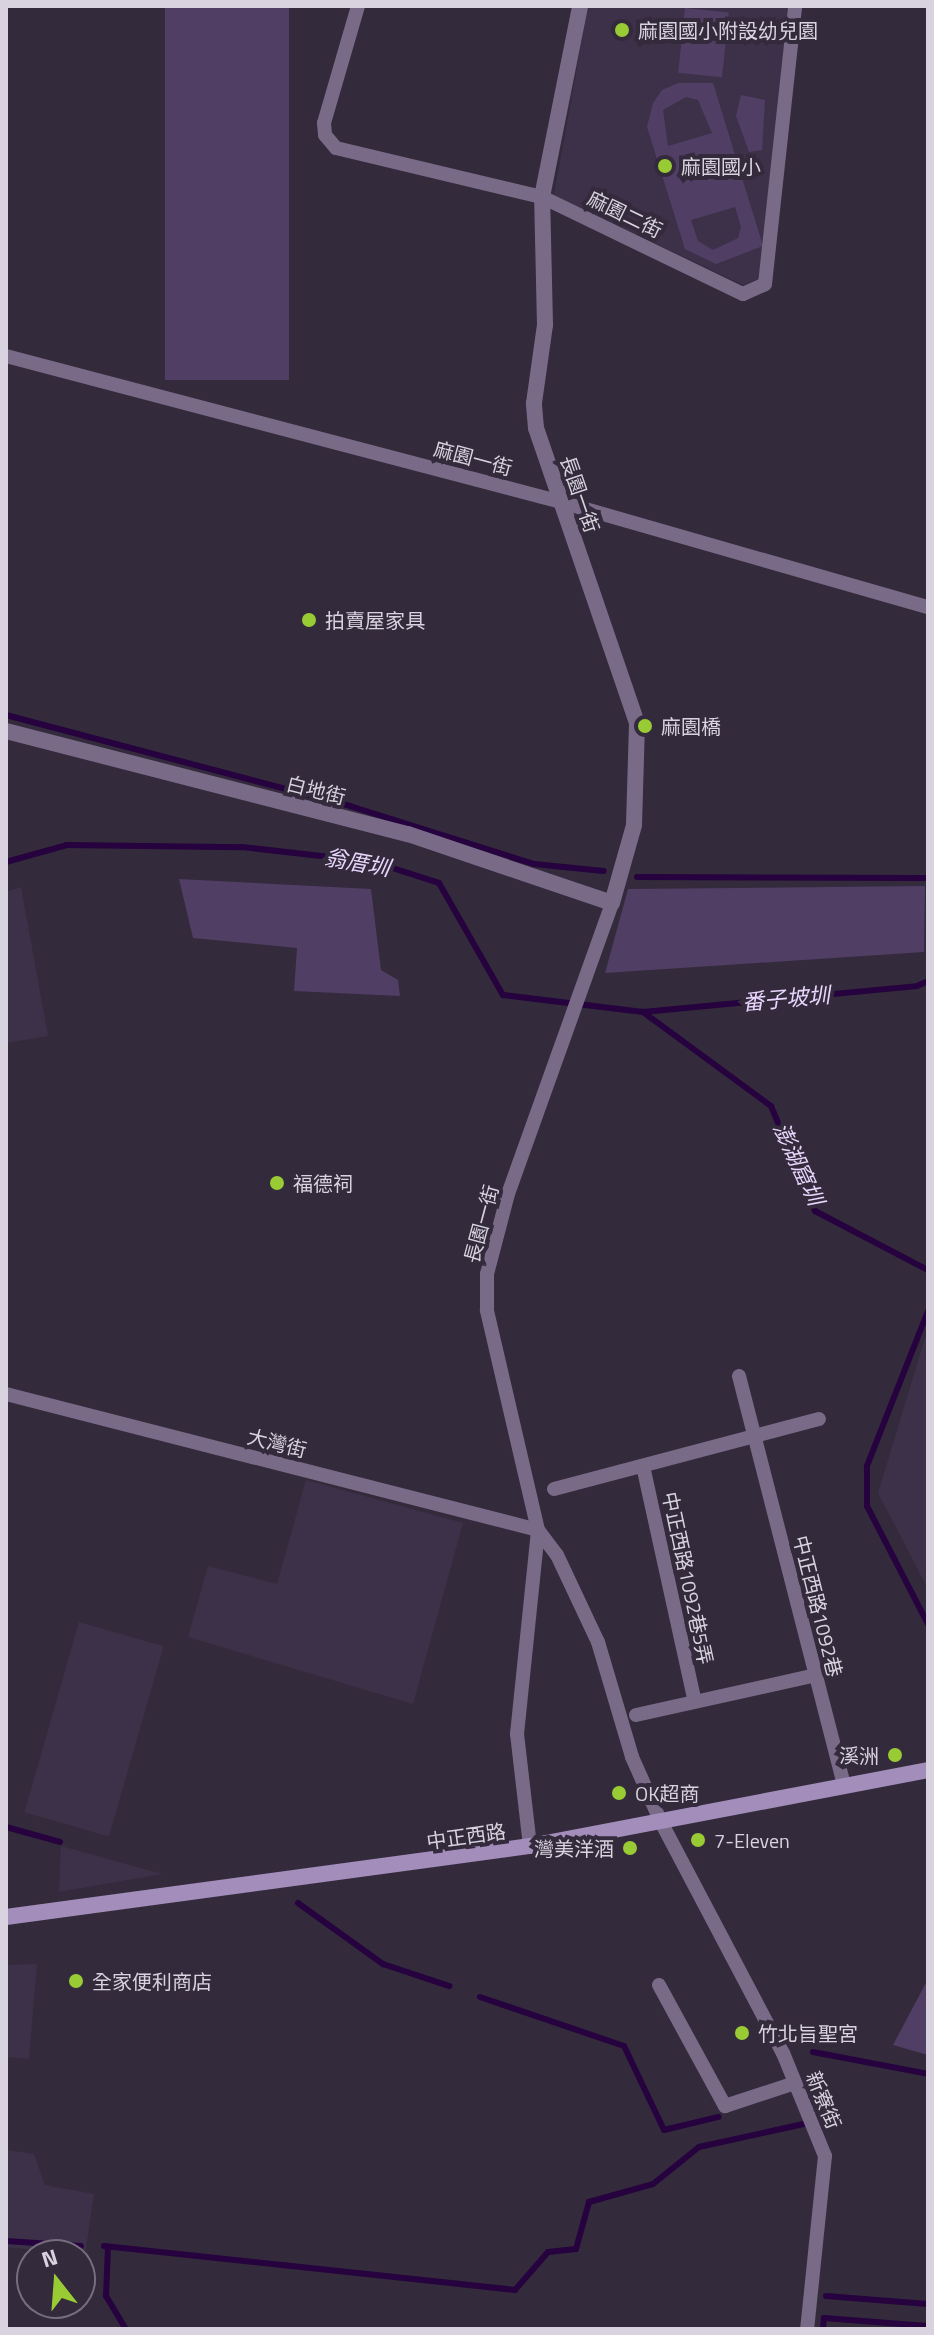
<!DOCTYPE html>
<html>
<head>
<meta charset="utf-8">
<style>
  body { margin:0 }
  #map { position:relative; width:934px; height:2335px; overflow:hidden; background:#332a3c; font-family:"Titillium Web","Noto Sans TC",sans-serif }
  div>[style] { position:absolute }
  .built>* { inset:0; background:#3d3149; transform-origin:0 0 }
  .green>* { inset:0; background:#513e64; transform-origin:0 0 }
  .stream>* { height:6px; margin:-3px; padding:0 3px; transform-origin:3px; border-radius:3px; background:#26023e }
  .minor>* { height:14px; margin:-7px; padding:0 7px; transform-origin:7px; border-radius:7px; background:#796b88 }
  .tertiary>* { height:16px; margin:-8px; padding:0 8px; transform-origin:8px; border-radius:8px; background:#796b88 }
  .secondary>* { height:16px; margin:-8px; padding:0 8px; transform-origin:8px; border-radius:8px; background:#a38dbb }
  .dots>* { width:22px; height:22px; translate:-50% -50%; box-sizing:border-box; border:4px solid #332a3c; border-radius:50% }
  span { translate:-50% -50%; white-space:nowrap; text-align:center; line-height:1.15; -webkit-text-stroke:8px #332a3c; paint-order:stroke }
  .poi-label { font-size:20px; color:#d8d3de }
  .left { translate:0 -50%; text-align:left }
  .right { translate:-100% -50%; text-align:right }
  .street-label { font-size:20px; color:#d8d3de }
  .water-label { font-size:22px; color:#e8d6fc; font-style:italic }
  .frame { position:absolute; inset:0; border:8px solid #d8d3de; pointer-events:none }
  .north { position:absolute; left:16px; top:2239px; width:80px; height:80px; box-sizing:border-box; background:#332a3c; border:2px solid #756e7d; border-radius:50%; rotate:343deg; font-size:22px; font-weight:700; line-height:32px; text-align:center; color:#d8d3de }
  .north::after { content:''; display:block; margin:auto; width:28px; height:36px; background:#99cb35; clip-path:polygon(50% 0,100% 100%,50% 72%,0 100%) }
</style>
</head>
<body>
<div id="map">
  <div class="built">
    <i style="clip-path:polygon(588px 6px,788px 6px,762px 278px,743px 285px,554px 195px)"></i>
    <i style="clip-path:polygon(21px 887px,48px 1036px,6px 1043px,6px 892px)"></i>
    <i style="clip-path:polygon(928px 1328px,928px 1589px,878px 1493px)"></i>
    <i style="clip-path:polygon(306px 1480px,463px 1523px,413px 1704px,188px 1637px,208px 1566px,277px 1584px)"></i>
    <i style="left:79px;top:1622px;width:88px;height:198px;rotate:16deg"></i>
    <i style="clip-path:polygon(61px 1846px,162px 1874px,59px 1892px)"></i>
    <i style="clip-path:polygon(37px 1964px,29px 2059px,6px 2057px,6px 1965px)"></i>
    <i style="clip-path:polygon(6px 2150px,34px 2154px,45px 2185px,94px 2194px,85px 2255px,6px 2247px)"></i>
  </div>
  <div class="green">
    <i style="left:165px;top:6px;width:124px;height:374px"></i>
    <i style="left:685px;top:8px;width:44px;height:65px;rotate:6deg"></i>
    <i style="clip-path:polygon(evenodd,678px 83px,713px 83px,763px 246px,716px 264px,685px 249px,647px 127px,653px 103px,662px 90px,678px 83px,686px 97px,698px 100px,712px 133px,668px 146px,663px 110px,686px 97px,678px 83px,735px 207px,741px 227px,738px 238px,713px 250px,698px 241px,691px 220px,735px 207px)"></i>
    <i style="clip-path:polygon(741px 95px,765px 100px,762px 150px,749px 152px,736px 116px)"></i>
    <i style="clip-path:polygon(179px 879px,371px 889px,381px 970px,398px 980px,400px 996px,294px 991px,297px 948px,193px 938px)"></i>
    <i style="clip-path:polygon(925px 886px,924px 952px,605px 973px,628px 889px)"></i>
    <i style="clip-path:polygon(928px 1979px,928px 2055px,893px 2045px)"></i>
  </div>
  <div class="stream">
    <i style="left:6px;top:715px;width:356px;rotate:14.8deg"></i>
    <i style="left:350px;top:806px;width:193px;rotate:17.5deg"></i>
    <i style="left:534px;top:864px;width:70px;rotate:5.7deg"></i>
    <i style="left:6px;top:862px;width:63px;rotate:-15.6deg"></i>
    <i style="left:67px;top:845px;width:175px;rotate:0.7deg"></i>
    <i style="left:242px;top:847px;width:133px;rotate:6.5deg"></i>
    <i style="left:374px;top:862px;width:68px;rotate:17.9deg"></i>
    <i style="left:439px;top:883px;width:129px;rotate:60.3deg"></i>
    <i style="left:503px;top:995px;width:141px;rotate:6.9deg"></i>
    <i style="left:643px;top:1012px;width:275px;rotate:-5.4deg"></i>
    <i style="left:917px;top:986px;width:12px;rotate:-24deg"></i>
    <i style="left:637px;top:877px;width:291px;rotate:0.2deg"></i>
    <i style="left:643px;top:1012px;width:159px;rotate:36.3deg"></i>
    <i style="left:771px;top:1106px;width:114px;rotate:67.3deg"></i>
    <i style="left:815px;top:1211px;width:127px;rotate:27.6deg"></i>
    <i style="left:928px;top:1311px;width:167px;rotate:111.5deg"></i>
    <i style="left:867px;top:1466px;width:40px;rotate:90deg"></i>
    <i style="left:867px;top:1506px;width:133px;rotate:62.7deg"></i>
    <i style="left:6px;top:1827px;width:56px;rotate:15.5deg"></i>
    <i style="left:298px;top:1903px;width:105px;rotate:35.7deg"></i>
    <i style="left:383px;top:1964px;width:70px;rotate:18.4deg"></i>
    <i style="left:480px;top:1997px;width:152px;rotate:18.8deg"></i>
    <i style="left:624px;top:2046px;width:93px;rotate:64.5deg"></i>
    <i style="left:664px;top:2130px;width:56px;rotate:-13.5deg"></i>
    <i style="left:813px;top:2052px;width:117px;rotate:10.8deg"></i>
    <i style="left:6px;top:2241px;width:75px;rotate:3.8deg"></i>
    <i style="left:104px;top:2246px;width:413px;rotate:6.1deg"></i>
    <i style="left:515px;top:2290px;width:50px;rotate:-49deg"></i>
    <i style="left:548px;top:2252px;width:28px;rotate:-6deg"></i>
    <i style="left:576px;top:2249px;width:49px;rotate:-74.5deg"></i>
    <i style="left:589px;top:2202px;width:66px;rotate:-15.7deg"></i>
    <i style="left:653px;top:2184px;width:59px;rotate:-38.8deg"></i>
    <i style="left:699px;top:2147px;width:107px;rotate:-12.4deg"></i>
    <i style="left:108px;top:2247px;width:49px;rotate:92.3deg"></i>
    <i style="left:106px;top:2296px;width:39px;rotate:59deg"></i>
    <i style="left:826px;top:2296px;width:102px;rotate:4.5deg"></i>
    <i style="left:823px;top:2329px;width:11px;rotate:-85deg"></i>
    <i style="left:824px;top:2318px;width:104px;rotate:4.4deg"></i>
  </div>
  <div class="minor">
    <i style="left:358px;top:6px;width:122px;rotate:106.2deg"></i>
    <i style="left:324px;top:123px;width:12px;rotate:85deg"></i>
    <i style="left:325px;top:135px;width:17px;rotate:50deg"></i>
    <i style="left:336px;top:148px;width:212px;rotate:13.4deg"></i>
    <i style="left:542px;top:197px;width:223px;rotate:25.8deg"></i>
    <i style="left:743px;top:294px;width:24px;rotate:-24deg"></i>
    <i style="left:765px;top:284px;width:280px;rotate:-83.8deg"></i>
    <i style="left:6px;top:356px;width:574px;rotate:14.74deg"></i>
    <i style="left:561px;top:502px;width:382px;rotate:16deg"></i>
    <i style="left:739px;top:1376px;width:423px;rotate:75.6deg"></i>
    <i style="left:6px;top:1394px;width:549px;rotate:14.34deg"></i>
    <i style="left:643px;top:1466px;width:238px;rotate:77.6deg"></i>
    <i style="left:554px;top:1489px;width:274px;rotate:-14.8deg"></i>
    <i style="left:538px;top:1530px;width:31px;rotate:53deg"></i>
    <i style="left:557px;top:1555px;width:96px;rotate:64.8deg"></i>
    <i style="left:598px;top:1642px;width:120px;rotate:73.5deg"></i>
    <i style="left:632px;top:1757px;width:69px;rotate:66deg"></i>
    <i style="left:660px;top:1820px;width:263px;rotate:62.2deg"></i>
    <i style="left:783px;top:2053px;width:111px;rotate:67.8deg"></i>
    <i style="left:825px;top:2156px;width:174px;rotate:95.9deg"></i>
    <i style="left:636px;top:1715px;width:184px;rotate:-12.5deg"></i>
    <i style="left:530px;top:1846px;width:113px;rotate:-96.6deg"></i>
    <i style="left:517px;top:1734px;width:205px;rotate:-84.1deg"></i>
    <i style="left:538px;top:1530px;width:226px;rotate:-103.1deg"></i>
    <i style="left:487px;top:1310px;width:36px;rotate:-90deg"></i>
    <i style="left:487px;top:1274px;width:83px;rotate:-75.3deg"></i>
    <i style="left:508px;top:1194px;width:309px;rotate:-70.3deg"></i>
    <i style="left:659px;top:1985px;width:138px;rotate:61.4deg"></i>
    <i style="left:725px;top:2106px;width:74px;rotate:-18.2deg"></i>
  </div>
  <div class="tertiary">
    <i style="left:6px;top:731px;width:415px;rotate:14.4deg"></i>
    <i style="left:408px;top:834px;width:215px;rotate:18.7deg"></i>
    <i style="left:612px;top:903px;width:81px;rotate:-74.2deg"></i>
    <i style="left:634px;top:825px;width:102px;rotate:-88.3deg"></i>
    <i style="left:637px;top:723px;width:312px;rotate:-108.9deg"></i>
    <i style="left:536px;top:428px;width:25px;rotate:-95deg"></i>
    <i style="left:534px;top:403px;width:79px;rotate:-82deg"></i>
    <i style="left:545px;top:325px;width:128px;rotate:-91.3deg"></i>
    <i style="left:542px;top:197px;width:195px;rotate:-78.7deg"></i>
  </div>
  <div class="secondary">
    <i style="left:6px;top:1917px;width:529px;rotate:-7.72deg"></i>
    <i style="left:530px;top:1846px;width:405px;rotate:-10.8deg"></i>
  </div>
  <div class="dots">
    <i style="left:622px;top:30px;background:#99cb35"></i>
    <i style="left:665px;top:166px;background:#99cb35"></i>
    <i style="left:309px;top:620px;background:#99cb35"></i>
    <i style="left:645px;top:726px;background:#99cb35"></i>
    <i style="left:277px;top:1183px;background:#99cb35"></i>
    <i style="left:895px;top:1755px;background:#99cb35"></i>
    <i style="left:619px;top:1793px;background:#99cb35"></i>
    <i style="left:698px;top:1840px;background:#99cb35"></i>
    <i style="left:630px;top:1848px;background:#99cb35"></i>
    <i style="left:76px;top:1981px;background:#99cb35"></i>
    <i style="left:742px;top:2033px;background:#99cb35"></i>
  </div>
  <div class="poi-label">
    <span class="left" style="left:638px;top:30px">麻園國小附設幼兒園</span>
    <span class="left" style="left:681px;top:166px">麻園國小</span>
    <span class="left" style="left:325px;top:620px">拍賣屋家具</span>
    <span class="left" style="left:661px;top:726px">麻園橋</span>
    <span class="left" style="left:293px;top:1183px">福德祠</span>
    <span class="right" style="left:879px;top:1755px">溪洲</span>
    <span class="left" style="left:635px;top:1793px">OK超商</span>
    <span class="left" style="left:714px;top:1840px">7-Eleven</span>
    <span class="right" style="left:614px;top:1848px">灣美洋酒</span>
    <span class="left" style="left:92px;top:1981px">全家便利商店</span>
    <span class="left" style="left:758px;top:2033px">竹北旨聖宮</span>
  </div>
  <div class="street-label">
    <span style="left:625px;top:214px;rotate:26deg">麻園二街</span>
    <span style="left:473px;top:458px;rotate:15deg">麻園一街</span>
    <span style="left:580px;top:494px;rotate:71deg">長園一街</span>
    <span style="left:316px;top:790px;rotate:14deg">白地街</span>
    <span style="left:481px;top:1224px;rotate:-75deg">長園一街</span>
    <span style="left:277px;top:1443px;rotate:14deg">大灣街</span>
    <span style="left:688px;top:1578px;rotate:78deg">中正西路1092巷5弄</span>
    <span style="left:818px;top:1606px;rotate:76deg">中正西路1092巷</span>
    <span style="left:466px;top:1836px;rotate:-8deg">中正西路</span>
    <span style="left:824px;top:2100px;rotate:68deg">新寮街</span>
  </div>
  <div class="water-label">
    <span style="left:357px;top:863px;rotate:10deg">翁厝圳</span>
    <span style="left:786px;top:999px;rotate:-5deg">番子坡圳</span>
    <span style="left:798px;top:1164px;rotate:65deg">澎湖窟圳</span>
  </div>
  <div class="frame"></div>
  <div class="north">N</div>
</div>
</body>
</html>
